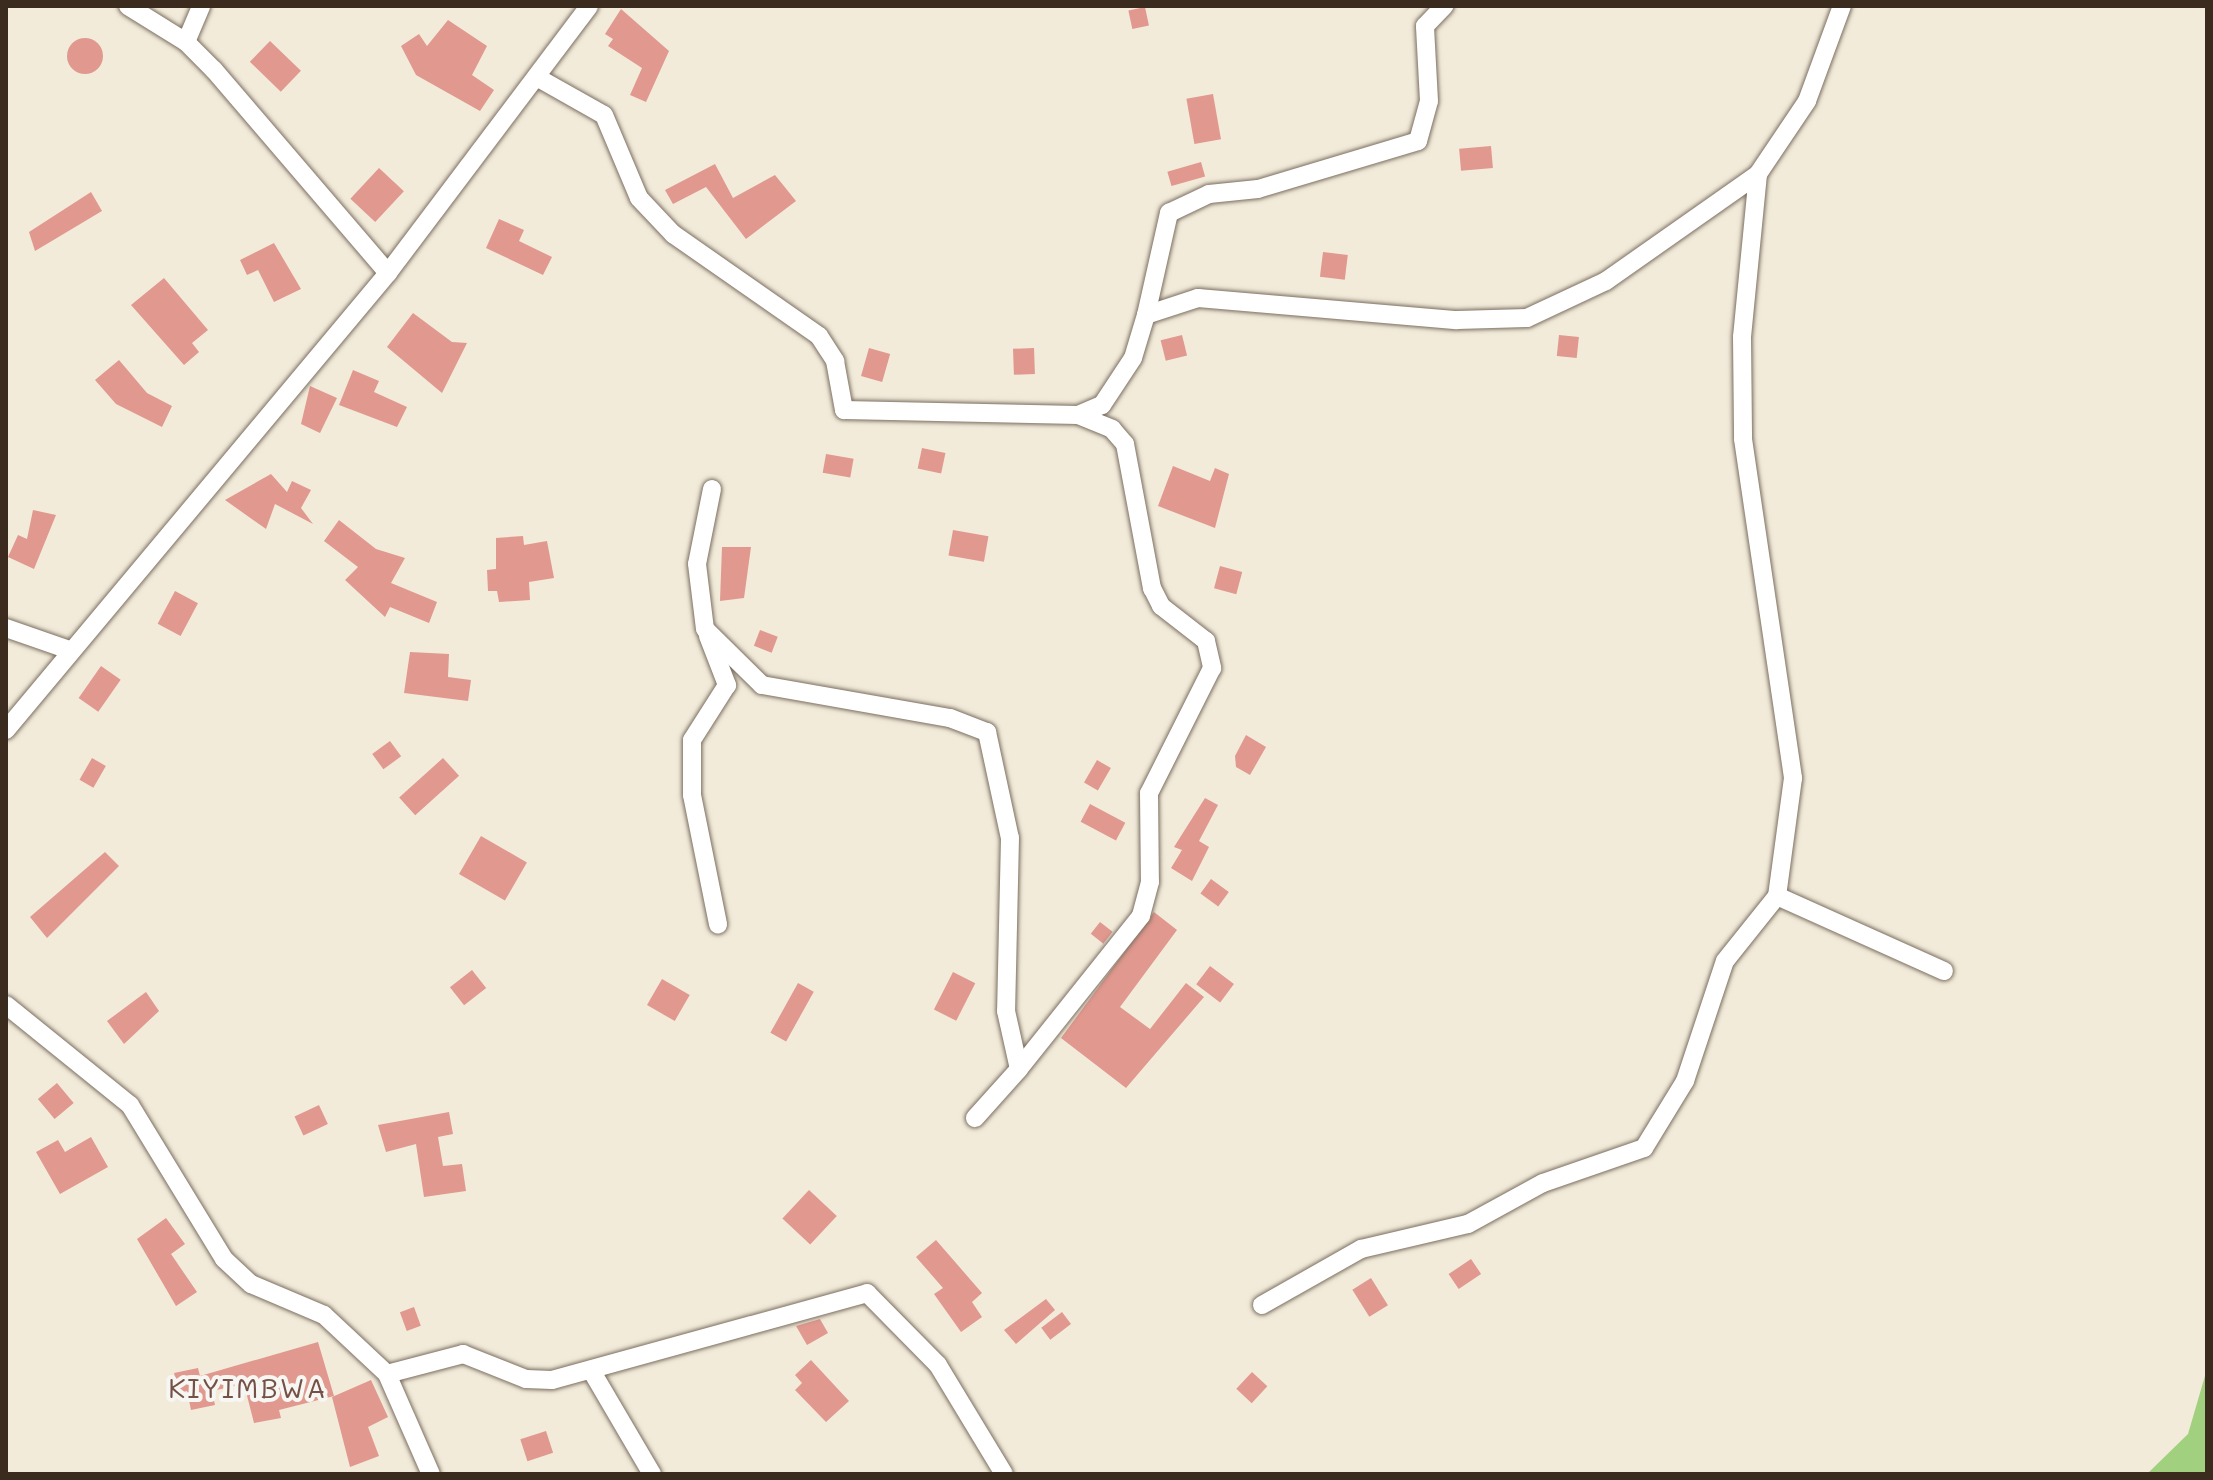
<!DOCTYPE html>
<html>
<head>
<meta charset="utf-8">
<style>
  body { margin:0 }
  #map { position:relative; width:2213px; height:1480px; overflow:hidden; background:#f2ebda; font-family:Mali,sans-serif }
  div>[style] { position:absolute }
  .green>* { inset:0; background:#a1d07e }
  .building>* { inset:0; background:#e1988f; transform-origin:0 0 }
  .round { border-radius:50% }
  .roads { filter:drop-shadow(0 0 2px #7b6e60) drop-shadow(0 0 2px #7b6e60) }
  .minor>* { height:18px; margin:-9px; padding:0 9px; transform-origin:9px; border-radius:9px; background:#fff }
  span { translate:-50% -50%; white-space:nowrap; text-align:center; line-height:1.15; -webkit-text-stroke:8px #f6f6f2; paint-order:stroke }
  .quarter-label { font-size:28px; color:#755046; letter-spacing:2px }
  .frame { position:absolute; inset:0; border:8px solid #3b2a1e; pointer-events:none }
</style>
</head>
<body>
<div id="map">
  <div class="green">
    <i style="clip-path:polygon(2207px 1369px,2207px 1474px,2147px 1474px,2188px 1434px)"></i>
  </div>
  <div class="building">
    <i style="left:1145px;top:7px;width:19px;height:17px;rotate:78deg"></i>
    <i style="clip-path:polygon(621px 9px,669px 51px,646px 102px,630px 95px,642px 68px,608px 46px,613px 39px,605px 34px)"></i>
    <i style="clip-path:polygon(448px 20px,487px 46px,472px 75px,494px 90px,480px 111px,416px 75px,401px 46px,419px 34px,427px 46px)"></i>
    <i class="round" style="left:67px;top:38px;width:36px;height:36px"></i>
    <i style="left:270px;top:41px;width:43px;height:29px;rotate:44deg"></i>
    <i style="left:1213px;top:94px;width:46px;height:27px;rotate:80deg"></i>
    <i style="left:1491px;top:146px;width:22px;height:32px;rotate:85deg"></i>
    <i style="left:1201px;top:162px;width:15px;height:35px;rotate:74deg"></i>
    <i style="clip-path:polygon(715px 164px,733px 198px,775px 175px,796px 201px,746px 239px,706px 187px,673px 204px,665px 190px)"></i>
    <i style="left:379px;top:168px;width:34px;height:42px;rotate:43deg"></i>
    <i style="clip-path:polygon(91px 192px,102px 211px,35px 251px,29px 232px)"></i>
    <i style="clip-path:polygon(499px 219px,524px 230px,519px 241px,552px 257px,543px 275px,486px 248px)"></i>
    <i style="clip-path:polygon(274px 243px,301px 289px,274px 302px,258px 270px,247px 275px,240px 260px)"></i>
    <i style="left:1323px;top:252px;width:25px;height:25px;rotate:7deg"></i>
    <i style="clip-path:polygon(164px 278px,208px 330px,192px 343px,199px 352px,184px 365px,131px 305px)"></i>
    <i style="clip-path:polygon(413px 313px,452px 342px,467px 343px,442px 393px,387px 347px)"></i>
    <i style="left:1182px;top:335px;width:21px;height:22px;rotate:76deg"></i>
    <i style="left:1559px;top:335px;width:20px;height:21px;rotate:6deg"></i>
    <i style="left:869px;top:348px;width:22px;height:29px;rotate:16deg"></i>
    <i style="left:1034px;top:348px;width:26px;height:21px;rotate:88deg"></i>
    <i style="clip-path:polygon(119px 360px,147px 393px,172px 406px,162px 427px,116px 404px,95px 380px)"></i>
    <i style="clip-path:polygon(353px 370px,379px 381px,374px 392px,407px 407px,397px 427px,339px 405px)"></i>
    <i style="clip-path:polygon(310px 386px,337px 398px,320px 433px,301px 424px)"></i>
    <i style="left:922px;top:448px;width:24px;height:21px;rotate:12deg"></i>
    <i style="left:826px;top:454px;width:28px;height:19px;rotate:10deg"></i>
    <i style="clip-path:polygon(1173px 466px,1210px 481px,1215px 468px,1229px 474px,1215px 528px,1158px 506px)"></i>
    <i style="clip-path:polygon(271px 474px,287px 492px,292px 481px,311px 490px,301px 508px,313px 524px,275px 504px,266px 529px,225px 500px)"></i>
    <i style="clip-path:polygon(33px 510px,56px 515px,34px 569px,8px 557px,18px 535px,27px 539px)"></i>
    <i style="clip-path:polygon(339px 520px,376px 549px,405px 558px,391px 583px,437px 602px,429px 623px,390px 607px,385px 617px,345px 580px,358px 567px,324px 541px)"></i>
    <i style="left:953px;top:530px;width:36px;height:26px;rotate:10deg"></i>
    <i style="clip-path:polygon(523px 536px,524px 545px,547px 541px,554px 578px,529px 582px,530px 600px,499px 602px,497px 591px,488px 591px,487px 570px,496px 569px,496px 538px)"></i>
    <i style="clip-path:polygon(722px 547px,751px 547px,744px 598px,720px 601px)"></i>
    <i style="left:1220px;top:566px;width:23px;height:23px;rotate:15deg"></i>
    <i style="left:175px;top:591px;width:26px;height:37px;rotate:28deg"></i>
    <i style="left:760px;top:630px;width:19px;height:17px;rotate:21deg"></i>
    <i style="clip-path:polygon(410px 652px,449px 654px,448px 677px,471px 680px,468px 701px,404px 693px)"></i>
    <i style="left:101px;top:666px;width:24px;height:39px;rotate:35deg"></i>
    <i style="clip-path:polygon(1246px 735px,1266px 747px,1250px 775px,1236px 767px,1235px 756px)"></i>
    <i style="left:390px;top:741px;width:19px;height:22px;rotate:54deg"></i>
    <i style="left:92px;top:758px;width:16px;height:25px;rotate:30deg"></i>
    <i style="left:443px;top:758px;width:24px;height:59px;rotate:48deg"></i>
    <i style="left:1097px;top:760px;width:16px;height:26px;rotate:30deg"></i>
    <i style="clip-path:polygon(1205px 798px,1218px 805px,1199px 841px,1209px 847px,1192px 881px,1171px 868px,1182px 850px,1174px 847px)"></i>
    <i style="left:1090px;top:804px;width:40px;height:20px;rotate:28deg"></i>
    <i style="left:481px;top:836px;width:53px;height:44px;rotate:30deg"></i>
    <i style="clip-path:polygon(105px 852px,119px 866px,47px 938px,30px 917px)"></i>
    <i style="left:1211px;top:879px;width:22px;height:18px;rotate:36deg"></i>
    <i style="clip-path:polygon(1154px 912px,1177px 930px,1120px 1007px,1150px 1029px,1186px 983px,1204px 997px,1126px 1088px,1061px 1038px)"></i>
    <i style="left:1100px;top:922px;width:16px;height:15px;rotate:38deg"></i>
    <i style="left:1210px;top:966px;width:30px;height:23px;rotate:37deg"></i>
    <i style="left:472px;top:970px;width:23px;height:28px;rotate:52deg"></i>
    <i style="left:953px;top:972px;width:25px;height:42px;rotate:27deg"></i>
    <i style="left:662px;top:979px;width:32px;height:30px;rotate:30deg"></i>
    <i style="left:798px;top:983px;width:18px;height:57px;rotate:29deg"></i>
    <i style="clip-path:polygon(146px 992px,159px 1011px,124px 1044px,107px 1021px)"></i>
    <i style="left:57px;top:1083px;width:26px;height:25px;rotate:50deg"></i>
    <i style="left:319px;top:1105px;width:21px;height:27px;rotate:65deg"></i>
    <i style="clip-path:polygon(449px 1112px,453px 1134px,438px 1137px,443px 1166px,462px 1164px,466px 1191px,424px 1197px,416px 1144px,386px 1152px,378px 1125px)"></i>
    <i style="clip-path:polygon(91px 1137px,108px 1167px,60px 1194px,36px 1152px,58px 1140px,65px 1152px)"></i>
    <i style="left:809px;top:1190px;width:38px;height:39px;rotate:43deg"></i>
    <i style="clip-path:polygon(166px 1218px,185px 1244px,171px 1254px,197px 1292px,176px 1306px,137px 1239px)"></i>
    <i style="clip-path:polygon(936px 1240px,982px 1293px,972px 1302px,982px 1317px,961px 1332px,934px 1294px,943px 1288px,916px 1257px)"></i>
    <i style="left:1471px;top:1259px;width:18px;height:27px;rotate:56deg"></i>
    <i style="left:1371px;top:1278px;width:32px;height:22px;rotate:58deg"></i>
    <i style="clip-path:polygon(1046px 1299px,1055px 1310px,1016px 1344px,1004px 1330px)"></i>
    <i style="left:414px;top:1307px;width:20px;height:15px;rotate:70deg"></i>
    <i style="left:1062px;top:1312px;width:15px;height:26px;rotate:53deg"></i>
    <i style="clip-path:polygon(820px 1319px,828px 1333px,807px 1345px,796px 1326px)"></i>
    <i style="clip-path:polygon(318px 1342px,334px 1396px,279px 1410px,281px 1418px,254px 1423px,244px 1384px,212px 1391px,215px 1405px,191px 1410px,187px 1391px,179px 1393px,174px 1373px,198px 1368px,200px 1376px)"></i>
    <i style="clip-path:polygon(811px 1360px,849px 1401px,826px 1422px,795px 1390px,802px 1383px,795px 1375px)"></i>
    <i style="left:1252px;top:1372px;width:21px;height:23px;rotate:43deg"></i>
    <i style="clip-path:polygon(371px 1380px,388px 1417px,368px 1427px,379px 1456px,350px 1467px,332px 1397px)"></i>
    <i style="left:546px;top:1431px;width:23px;height:27px;rotate:72deg"></i>
  </div>
  <div class="roads">
    <div class="minor">
      <i style="left:128px;top:6px;width:68px;rotate:31.8deg"></i>
      <i style="left:186px;top:42px;width:40px;rotate:45deg"></i>
      <i style="left:214px;top:70px;width:267px;rotate:49.4deg"></i>
      <i style="left:186px;top:42px;width:39px;rotate:-67deg"></i>
      <i style="left:540px;top:79px;width:73px;rotate:29.4deg"></i>
      <i style="left:604px;top:115px;width:90px;rotate:67.1deg"></i>
      <i style="left:639px;top:198px;width:50px;rotate:46.6deg"></i>
      <i style="left:673px;top:234px;width:178px;rotate:34.9deg"></i>
      <i style="left:819px;top:336px;width:30px;rotate:57deg"></i>
      <i style="left:835px;top:361px;width:50px;rotate:79.6deg"></i>
      <i style="left:844px;top:410px;width:234px;rotate:1.2deg"></i>
      <i style="left:1078px;top:415px;width:37px;rotate:22deg"></i>
      <i style="left:1112px;top:429px;width:20px;rotate:49deg"></i>
      <i style="left:1125px;top:444px;width:147px;rotate:79.4deg"></i>
      <i style="left:1152px;top:588px;width:20px;rotate:63deg"></i>
      <i style="left:1161px;top:606px;width:57px;rotate:37.9deg"></i>
      <i style="left:1206px;top:641px;width:28px;rotate:77deg"></i>
      <i style="left:1212px;top:668px;width:140px;rotate:116.7deg"></i>
      <i style="left:1149px;top:793px;width:89px;rotate:89.4deg"></i>
      <i style="left:1150px;top:882px;width:35px;rotate:105deg"></i>
      <i style="left:1141px;top:916px;width:196px;rotate:128.6deg"></i>
      <i style="left:1758px;top:174px;width:164px;rotate:95.6deg"></i>
      <i style="left:1742px;top:337px;width:102px;rotate:89.4deg"></i>
      <i style="left:1743px;top:439px;width:343px;rotate:81.6deg"></i>
      <i style="left:1793px;top:778px;width:119px;rotate:97.7deg"></i>
      <i style="left:1146px;top:315px;width:105px;rotate:-77.3deg"></i>
      <i style="left:1169px;top:213px;width:44px;rotate:-25.4deg"></i>
      <i style="left:1209px;top:194px;width:49px;rotate:-5.8deg"></i>
      <i style="left:1258px;top:189px;width:167px;rotate:-16.7deg"></i>
      <i style="left:1418px;top:141px;width:41px;rotate:-74.6deg"></i>
      <i style="left:1429px;top:101px;width:75px;rotate:-93.1deg"></i>
      <i style="left:1425px;top:26px;width:28px;rotate:-46deg"></i>
      <i style="left:1078px;top:415px;width:26px;rotate:-23deg"></i>
      <i style="left:1102px;top:405px;width:56px;rotate:-56.6deg"></i>
      <i style="left:1133px;top:358px;width:45px;rotate:-73.2deg"></i>
      <i style="left:1146px;top:315px;width:55px;rotate:-18.1deg"></i>
      <i style="left:1198px;top:298px;width:260px;rotate:4.9deg"></i>
      <i style="left:1457px;top:320px;width:70px;rotate:-1.6deg"></i>
      <i style="left:1527px;top:318px;width:87px;rotate:-25.1deg"></i>
      <i style="left:1606px;top:281px;width:186px;rotate:-35.1deg"></i>
      <i style="left:1758px;top:174px;width:88px;rotate:-56.1deg"></i>
      <i style="left:1807px;top:101px;width:101px;rotate:-69.8deg"></i>
      <i style="left:712px;top:489px;width:76px;rotate:101.3deg"></i>
      <i style="left:697px;top:564px;width:65px;rotate:83deg"></i>
      <i style="left:705px;top:629px;width:80px;rotate:44.5deg"></i>
      <i style="left:762px;top:685px;width:191px;rotate:10deg"></i>
      <i style="left:950px;top:718px;width:40px;rotate:21deg"></i>
      <i style="left:987px;top:732px;width:108px;rotate:77.8deg"></i>
      <i style="left:1010px;top:838px;width:173px;rotate:91.3deg"></i>
      <i style="left:1006px;top:1011px;width:59px;rotate:77.4deg"></i>
      <i style="left:1019px;top:1069px;width:66px;rotate:131.9deg"></i>
      <i style="left:6px;top:628px;width:67px;rotate:19.2deg"></i>
      <i style="left:708px;top:636px;width:53px;rotate:68.8deg"></i>
      <i style="left:727px;top:685px;width:65px;rotate:122.5deg"></i>
      <i style="left:692px;top:740px;width:55px;rotate:90deg"></i>
      <i style="left:692px;top:795px;width:132px;rotate:78.6deg"></i>
      <i style="left:6px;top:730px;width:596px;rotate:-50.11deg"></i>
      <i style="left:388px;top:273px;width:334px;rotate:-53deg"></i>
      <i style="left:6px;top:1005px;width:159px;rotate:38.9deg"></i>
      <i style="left:130px;top:1105px;width:180px;rotate:58.6deg"></i>
      <i style="left:224px;top:1259px;width:37px;rotate:43deg"></i>
      <i style="left:251px;top:1284px;width:79px;rotate:23deg"></i>
      <i style="left:324px;top:1315px;width:86px;rotate:43.1deg"></i>
      <i style="left:387px;top:1374px;width:79px;rotate:-14.7deg"></i>
      <i style="left:463px;top:1354px;width:68px;rotate:21.6deg"></i>
      <i style="left:526px;top:1379px;width:26px;rotate:2deg"></i>
      <i style="left:552px;top:1380px;width:327px;rotate:-15.4deg"></i>
      <i style="left:867px;top:1293px;width:101px;rotate:45.4deg"></i>
      <i style="left:938px;top:1365px;width:127px;rotate:58.8deg"></i>
      <i style="left:1262px;top:1305px;width:114px;rotate:-29.5deg"></i>
      <i style="left:1361px;top:1249px;width:110px;rotate:-13.2deg"></i>
      <i style="left:1468px;top:1224px;width:85px;rotate:-28.7deg"></i>
      <i style="left:1543px;top:1183px;width:107px;rotate:-19.1deg"></i>
      <i style="left:1644px;top:1148px;width:79px;rotate:-58.5deg"></i>
      <i style="left:1685px;top:1081px;width:126px;rotate:-71.6deg"></i>
      <i style="left:1725px;top:961px;width:83px;rotate:-51.3deg"></i>
      <i style="left:1777px;top:896px;width:183px;rotate:24.2deg"></i>
      <i style="left:591px;top:1370px;width:121px;rotate:59.6deg"></i>
      <i style="left:387px;top:1374px;width:109px;rotate:66.3deg"></i>
    </div>
  </div>
  <div class="quarter-label">
    <span style="left:248px;top:1387px">KIYIMBWA</span>
  </div>
  <div class="frame"></div>
</div>
</body>
</html>
